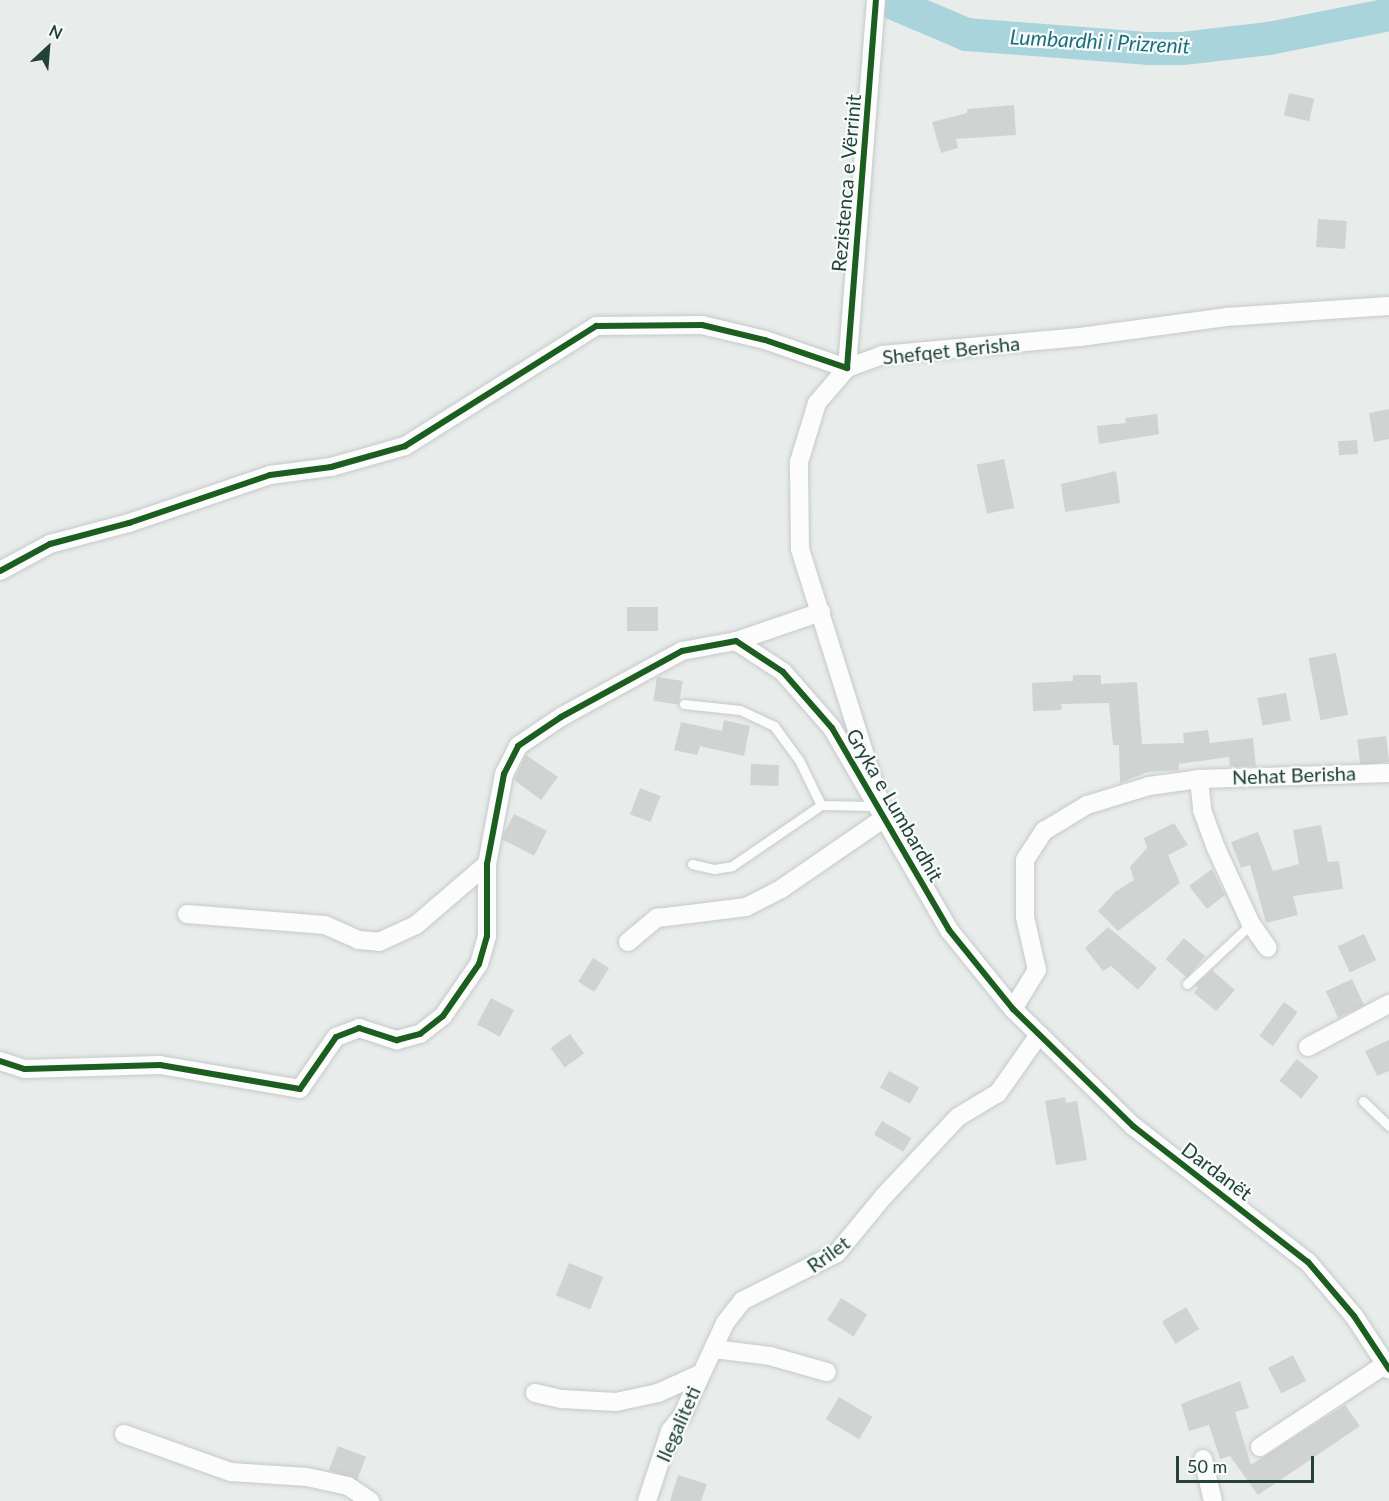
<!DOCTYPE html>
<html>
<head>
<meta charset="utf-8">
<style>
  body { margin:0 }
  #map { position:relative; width:1389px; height:1501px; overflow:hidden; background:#e8edeb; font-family:Lato,sans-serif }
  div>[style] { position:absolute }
  .river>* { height:33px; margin:-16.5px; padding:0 16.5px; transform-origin:16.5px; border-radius:16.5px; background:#a9d4db }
  .building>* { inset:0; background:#cfd4d2; transform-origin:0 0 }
  .roads { filter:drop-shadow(0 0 2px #c5cac8) drop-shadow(0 0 2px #c5cac8) }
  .service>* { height:9px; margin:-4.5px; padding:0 4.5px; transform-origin:4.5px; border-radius:4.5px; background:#fcfcfc }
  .minor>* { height:18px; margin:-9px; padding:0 9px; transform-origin:9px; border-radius:9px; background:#fcfcfc }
  .cycleway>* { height:6px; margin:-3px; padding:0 3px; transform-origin:3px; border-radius:3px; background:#1b5e20 }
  span { translate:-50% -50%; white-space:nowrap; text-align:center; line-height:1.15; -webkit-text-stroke:4.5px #f7fbf9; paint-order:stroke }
  .street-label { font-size:20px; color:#24423a }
  .water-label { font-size:21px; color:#1c6f80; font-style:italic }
  .north { position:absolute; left:18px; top:18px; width:60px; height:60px; -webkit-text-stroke:4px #f7fbf9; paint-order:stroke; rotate:26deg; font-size:16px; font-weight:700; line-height:24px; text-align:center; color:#24423a }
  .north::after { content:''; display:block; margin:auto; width:21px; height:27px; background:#24423a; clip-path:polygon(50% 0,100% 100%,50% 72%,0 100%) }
  .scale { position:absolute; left:1176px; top:1456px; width:138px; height:27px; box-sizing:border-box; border:3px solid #24423a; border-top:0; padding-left:8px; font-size:18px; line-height:21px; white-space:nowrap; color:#24423a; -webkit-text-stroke:4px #f7fbf9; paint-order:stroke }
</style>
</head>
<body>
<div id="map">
  <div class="river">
    <i style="left:886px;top:0;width:87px;rotate:23deg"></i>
    <i style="left:966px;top:34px;width:184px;rotate:4.4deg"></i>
    <i style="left:1149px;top:48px;width:33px"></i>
    <i style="left:1182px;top:48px;width:87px;rotate:-6.6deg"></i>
    <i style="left:1268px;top:38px;width:123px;rotate:-11.2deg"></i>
  </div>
  <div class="building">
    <i style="left:1289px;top:93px;width:26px;height:23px;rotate:13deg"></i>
    <i style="clip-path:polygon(1014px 105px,1016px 135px,956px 139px,958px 148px,941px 153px,932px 122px,967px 113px,967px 109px)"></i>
    <i style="left:1318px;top:219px;width:29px;height:28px;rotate:4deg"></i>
    <i style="clip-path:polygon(1389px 409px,1389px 439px,1374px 442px,1369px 413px)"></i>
    <i style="clip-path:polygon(1157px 414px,1159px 434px,1099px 444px,1097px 426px,1126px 423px,1125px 418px)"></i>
    <i style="left:1357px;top:440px;width:14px;height:19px;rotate:86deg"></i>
    <i style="left:1004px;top:459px;width:50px;height:28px;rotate:78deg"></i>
    <i style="clip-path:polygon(1116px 471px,1120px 503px,1065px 512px,1061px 484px)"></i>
    <i style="left:658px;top:607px;width:24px;height:31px;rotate:90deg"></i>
    <i style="left:1336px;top:653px;width:63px;height:28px;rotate:79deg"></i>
    <i style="clip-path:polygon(1073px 675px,1101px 675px,1101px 684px,1137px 682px,1142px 744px,1184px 743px,1183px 733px,1208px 730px,1210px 743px,1253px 738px,1256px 766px,1230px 767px,1229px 757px,1179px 764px,1179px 770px,1148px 772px,1120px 783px,1119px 745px,1113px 745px,1109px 703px,1061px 704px,1062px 710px,1033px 711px,1032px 683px,1073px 681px)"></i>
    <i style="left:657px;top:677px;width:26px;height:24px;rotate:9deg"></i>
    <i style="left:1286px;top:693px;width:28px;height:29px;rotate:80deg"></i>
    <i style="clip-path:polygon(724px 720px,750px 726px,744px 756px,700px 746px,697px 755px,674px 750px,681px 722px,722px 731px)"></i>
    <i style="left:1386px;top:736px;width:26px;height:29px;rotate:83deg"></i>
    <i style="clip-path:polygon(526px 755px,558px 777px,541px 800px,514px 780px)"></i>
    <i style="left:751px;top:764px;width:28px;height:21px;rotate:2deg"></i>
    <i style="left:640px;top:788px;width:22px;height:28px;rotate:21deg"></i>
    <i style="left:514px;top:814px;width:37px;height:28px;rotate:27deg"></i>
    <i style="clip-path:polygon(1174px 823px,1188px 845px,1168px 855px,1180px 883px,1118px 931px,1098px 911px,1115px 892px,1134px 880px,1130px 867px,1147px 848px,1144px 838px)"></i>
    <i style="clip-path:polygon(1321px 825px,1328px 862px,1339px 861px,1343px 889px,1293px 896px,1298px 915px,1266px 923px,1250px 865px,1241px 868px,1231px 842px,1258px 832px,1273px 871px,1299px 864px,1293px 830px)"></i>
    <i style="clip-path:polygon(1212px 869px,1225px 895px,1207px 909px,1189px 886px)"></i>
    <i style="clip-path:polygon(1108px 927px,1157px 968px,1138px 990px,1111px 966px,1103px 971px,1085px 948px)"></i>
    <i style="left:1364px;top:934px;width:29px;height:29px;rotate:65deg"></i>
    <i style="left:1184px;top:938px;width:28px;height:28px;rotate:41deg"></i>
    <i style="left:593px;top:958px;width:19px;height:28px;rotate:32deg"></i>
    <i style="clip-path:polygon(1212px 970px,1235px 990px,1216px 1011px,1194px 993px,1198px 988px,1195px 985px)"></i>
    <i style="left:1352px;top:979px;width:29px;height:29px;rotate:65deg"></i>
    <i style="left:491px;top:998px;width:26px;height:30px;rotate:28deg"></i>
    <i style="left:1284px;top:1002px;width:17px;height:42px;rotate:36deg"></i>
    <i style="left:570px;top:1034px;width:24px;height:24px;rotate:54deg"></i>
    <i style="clip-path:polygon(1389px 1040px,1389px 1071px,1377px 1076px,1365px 1051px)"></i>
    <i style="left:1297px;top:1059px;width:28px;height:28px;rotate:39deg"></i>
    <i style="left:889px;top:1071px;width:34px;height:19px;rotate:28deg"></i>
    <i style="clip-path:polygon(1065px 1097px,1066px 1103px,1077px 1101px,1087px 1160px,1056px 1165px,1045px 1101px)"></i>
    <i style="left:882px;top:1121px;width:34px;height:16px;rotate:30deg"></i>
    <i style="left:569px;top:1263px;width:37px;height:35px;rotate:22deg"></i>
    <i style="left:841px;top:1298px;width:31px;height:26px;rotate:32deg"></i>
    <i style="left:1186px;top:1307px;width:26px;height:28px;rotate:59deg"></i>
    <i style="left:1293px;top:1355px;width:29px;height:28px;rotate:63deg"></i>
    <i style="clip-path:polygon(1240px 1381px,1249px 1408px,1235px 1412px,1251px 1465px,1345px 1405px,1360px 1426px,1258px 1495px,1230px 1456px,1220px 1459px,1209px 1425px,1189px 1431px,1181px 1404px)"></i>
    <i style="left:839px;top:1397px;width:39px;height:26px;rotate:31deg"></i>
    <i style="left:338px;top:1446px;width:30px;height:26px;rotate:21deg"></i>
    <i style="clip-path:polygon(678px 1475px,707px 1484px,701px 1501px,670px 1501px)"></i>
  </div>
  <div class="roads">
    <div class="service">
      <i style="left:684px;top:704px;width:56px;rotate:6.1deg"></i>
      <i style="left:740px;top:710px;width:38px;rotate:25deg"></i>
      <i style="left:774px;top:726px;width:42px;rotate:53.7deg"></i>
      <i style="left:799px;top:760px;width:50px;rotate:63.9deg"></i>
      <i style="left:692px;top:864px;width:23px;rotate:13deg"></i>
      <i style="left:714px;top:869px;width:18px;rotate:-9deg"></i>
      <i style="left:732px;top:866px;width:108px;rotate:-34.4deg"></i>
      <i style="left:821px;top:805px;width:53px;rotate:1.1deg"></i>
      <i style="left:1187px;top:984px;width:88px;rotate:-43.2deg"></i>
      <i style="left:1363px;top:1101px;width:36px;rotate:44deg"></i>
    </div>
    <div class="minor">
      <i style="left:0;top:571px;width:57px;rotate:-28.4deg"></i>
      <i style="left:50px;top:544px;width:82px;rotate:-14.9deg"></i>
      <i style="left:129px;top:523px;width:149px;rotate:-18.8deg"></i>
      <i style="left:270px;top:475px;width:62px;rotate:-7.5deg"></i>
      <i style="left:331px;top:467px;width:77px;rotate:-15.8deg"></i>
      <i style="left:405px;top:446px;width:226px;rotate:-32.1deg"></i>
      <i style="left:596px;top:326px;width:106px;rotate:-0.5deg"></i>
      <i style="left:702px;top:325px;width:65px;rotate:13.4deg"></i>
      <i style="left:765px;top:340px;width:87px;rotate:18.9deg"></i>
      <i style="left:847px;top:368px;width:369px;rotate:-85.5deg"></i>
      <i style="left:736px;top:641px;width:90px;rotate:-18.8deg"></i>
      <i style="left:1199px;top:779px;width:31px;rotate:84deg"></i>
      <i style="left:1202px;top:810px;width:40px;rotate:69.8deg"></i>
      <i style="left:1216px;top:848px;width:84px;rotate:65.3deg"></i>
      <i style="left:1251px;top:924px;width:29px;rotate:55deg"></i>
      <i style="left:880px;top:803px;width:266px;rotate:-107.5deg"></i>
      <i style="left:800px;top:549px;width:87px;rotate:-90.7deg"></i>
      <i style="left:799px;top:462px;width:62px;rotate:-73deg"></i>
      <i style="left:817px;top:403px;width:46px;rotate:-49.4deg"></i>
      <i style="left:847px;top:368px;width:37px;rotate:-20deg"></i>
      <i style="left:882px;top:355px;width:199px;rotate:-5.2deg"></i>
      <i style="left:1080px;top:337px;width:147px;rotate:-7.8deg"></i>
      <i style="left:1226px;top:317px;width:163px;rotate:-3.9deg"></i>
      <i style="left:187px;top:914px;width:138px;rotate:4.6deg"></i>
      <i style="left:325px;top:925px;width:36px;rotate:24deg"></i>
      <i style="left:358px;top:940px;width:21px;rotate:5deg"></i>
      <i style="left:379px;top:942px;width:41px;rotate:-24.7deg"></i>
      <i style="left:416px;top:925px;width:94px;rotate:-40.7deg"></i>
      <i style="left:628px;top:942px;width:38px;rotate:-40deg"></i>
      <i style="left:657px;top:918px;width:90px;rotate:-7deg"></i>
      <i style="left:746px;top:907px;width:39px;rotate:-27deg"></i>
      <i style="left:781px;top:889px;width:124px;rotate:-34.5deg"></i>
      <i style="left:1013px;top:1009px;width:46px;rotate:-58.4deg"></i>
      <i style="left:1037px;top:970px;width:54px;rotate:-102.8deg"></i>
      <i style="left:1025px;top:917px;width:57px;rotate:-90deg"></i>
      <i style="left:1025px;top:860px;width:35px;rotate:-57deg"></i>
      <i style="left:1044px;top:831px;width:50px;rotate:-31.2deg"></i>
      <i style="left:1087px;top:805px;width:65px;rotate:-17deg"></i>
      <i style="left:1149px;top:786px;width:50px;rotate:-8deg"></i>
      <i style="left:1199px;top:779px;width:190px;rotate:-1.8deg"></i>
      <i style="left:1308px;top:1047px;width:92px;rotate:-28deg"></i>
      <i style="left:0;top:1061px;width:26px;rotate:18deg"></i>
      <i style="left:25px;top:1069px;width:135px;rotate:-1.7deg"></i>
      <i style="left:160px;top:1065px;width:142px;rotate:9.7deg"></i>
      <i style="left:300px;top:1089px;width:63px;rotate:-55.3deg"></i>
      <i style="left:336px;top:1037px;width:25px;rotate:-21deg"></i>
      <i style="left:359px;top:1028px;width:40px;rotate:18deg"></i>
      <i style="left:397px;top:1040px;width:24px;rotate:-15deg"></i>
      <i style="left:420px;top:1034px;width:29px;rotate:-38deg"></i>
      <i style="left:443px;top:1016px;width:63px;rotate:-55.3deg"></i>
      <i style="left:479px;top:964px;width:29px;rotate:-74deg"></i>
      <i style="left:487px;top:936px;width:72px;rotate:-90deg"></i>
      <i style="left:487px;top:864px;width:92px;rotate:-79.3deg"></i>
      <i style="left:504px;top:774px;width:31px;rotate:-63deg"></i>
      <i style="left:518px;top:746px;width:52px;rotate:-34deg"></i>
      <i style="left:561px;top:717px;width:138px;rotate:-28.6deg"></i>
      <i style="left:682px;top:651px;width:55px;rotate:-10.5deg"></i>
      <i style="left:736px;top:641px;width:56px;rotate:33.4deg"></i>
      <i style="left:783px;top:672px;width:74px;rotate:48.8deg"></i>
      <i style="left:832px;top:728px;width:233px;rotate:59.9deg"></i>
      <i style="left:949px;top:930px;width:102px;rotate:51deg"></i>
      <i style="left:1013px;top:1009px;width:168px;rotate:44.3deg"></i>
      <i style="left:1133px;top:1126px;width:222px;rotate:37.9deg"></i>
      <i style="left:1308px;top:1262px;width:71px;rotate:49.6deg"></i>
      <i style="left:1354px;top:1316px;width:64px;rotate:56.6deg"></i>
      <i style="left:714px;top:1349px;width:56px;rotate:7.1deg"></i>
      <i style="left:770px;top:1356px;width:59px;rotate:15.7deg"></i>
      <i style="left:535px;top:1393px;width:28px;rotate:13deg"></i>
      <i style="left:562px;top:1399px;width:54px;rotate:3.2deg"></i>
      <i style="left:616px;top:1402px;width:43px;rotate:-12.1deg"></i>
      <i style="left:658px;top:1393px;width:46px;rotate:-24.3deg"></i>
      <i style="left:124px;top:1434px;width:114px;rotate:19.6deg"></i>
      <i style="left:231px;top:1472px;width:76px;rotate:3.8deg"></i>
      <i style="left:307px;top:1477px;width:42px;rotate:12.4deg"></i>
      <i style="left:348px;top:1486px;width:27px;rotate:34deg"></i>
      <i style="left:1260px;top:1447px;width:151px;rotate:-33.4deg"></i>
      <i style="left:1203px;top:1459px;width:43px;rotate:76.6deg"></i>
      <i style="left:647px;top:1501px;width:74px;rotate:-71.8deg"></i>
      <i style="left:670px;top:1431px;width:19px;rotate:-51deg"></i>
      <i style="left:682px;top:1416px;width:102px;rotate:-65.2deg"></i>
      <i style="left:725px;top:1323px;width:28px;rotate:-52deg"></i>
      <i style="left:742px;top:1301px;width:106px;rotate:-26.8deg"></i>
      <i style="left:837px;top:1253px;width:74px;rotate:-50.5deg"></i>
      <i style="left:884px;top:1196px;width:108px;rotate:-46.9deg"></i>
      <i style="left:958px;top:1117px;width:47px;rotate:-31deg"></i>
      <i style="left:998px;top:1093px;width:70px;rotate:-54.9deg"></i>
    </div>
  </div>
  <div class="cycleway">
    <i style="left:0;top:571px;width:57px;rotate:-28.4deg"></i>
    <i style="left:50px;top:544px;width:82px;rotate:-14.9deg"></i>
    <i style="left:129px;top:523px;width:149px;rotate:-18.8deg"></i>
    <i style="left:270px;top:475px;width:62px;rotate:-7.5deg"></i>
    <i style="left:331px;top:467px;width:77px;rotate:-15.8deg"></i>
    <i style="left:405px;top:446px;width:226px;rotate:-32.1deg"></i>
    <i style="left:596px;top:326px;width:106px;rotate:-0.5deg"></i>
    <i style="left:702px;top:325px;width:65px;rotate:13.4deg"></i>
    <i style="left:765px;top:340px;width:87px;rotate:18.9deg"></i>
    <i style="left:847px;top:368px;width:369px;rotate:-85.5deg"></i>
    <i style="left:0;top:1061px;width:26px;rotate:18deg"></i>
    <i style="left:25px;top:1069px;width:135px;rotate:-1.7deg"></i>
    <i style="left:160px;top:1065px;width:142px;rotate:9.7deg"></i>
    <i style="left:300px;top:1089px;width:63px;rotate:-55.3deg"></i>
    <i style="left:336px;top:1037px;width:25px;rotate:-21deg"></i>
    <i style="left:359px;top:1028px;width:40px;rotate:18deg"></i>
    <i style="left:397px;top:1040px;width:24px;rotate:-15deg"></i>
    <i style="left:420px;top:1034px;width:29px;rotate:-38deg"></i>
    <i style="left:443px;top:1016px;width:63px;rotate:-55.3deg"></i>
    <i style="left:479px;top:964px;width:29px;rotate:-74deg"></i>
    <i style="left:487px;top:936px;width:72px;rotate:-90deg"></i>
    <i style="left:487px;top:864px;width:92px;rotate:-79.3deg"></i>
    <i style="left:504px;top:774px;width:31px;rotate:-63deg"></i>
    <i style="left:518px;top:746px;width:52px;rotate:-34deg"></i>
    <i style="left:561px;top:717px;width:138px;rotate:-28.6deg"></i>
    <i style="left:682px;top:651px;width:55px;rotate:-10.5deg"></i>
    <i style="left:736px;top:641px;width:56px;rotate:33.4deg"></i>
    <i style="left:783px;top:672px;width:74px;rotate:48.8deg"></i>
    <i style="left:832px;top:728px;width:233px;rotate:59.9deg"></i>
    <i style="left:949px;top:930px;width:102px;rotate:51deg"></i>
    <i style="left:1013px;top:1009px;width:168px;rotate:44.3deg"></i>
    <i style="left:1133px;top:1126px;width:222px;rotate:37.9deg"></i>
    <i style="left:1308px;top:1262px;width:71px;rotate:49.6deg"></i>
    <i style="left:1354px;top:1316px;width:64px;rotate:56.6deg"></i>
  </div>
  <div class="street-label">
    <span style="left:846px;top:183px;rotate:-85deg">Rezistenca e Vërrinit</span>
    <span style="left:951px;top:350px;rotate:-6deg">Shefqet Berisha</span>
    <span style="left:1294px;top:775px;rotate:-2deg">Nehat Berisha</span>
    <span style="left:895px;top:805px;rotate:60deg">Gryka e Lumbardhit</span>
    <span style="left:1217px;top:1171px;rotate:37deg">Dardanët</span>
    <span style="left:828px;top:1254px;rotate:-36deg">Rrilet</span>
    <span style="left:678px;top:1424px;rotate:-66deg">Ilegaliteti</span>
  </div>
  <div class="water-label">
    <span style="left:1100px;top:41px;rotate:3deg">Lumbardhi i Prizrenit</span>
  </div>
  <div class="north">N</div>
  <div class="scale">50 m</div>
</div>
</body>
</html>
